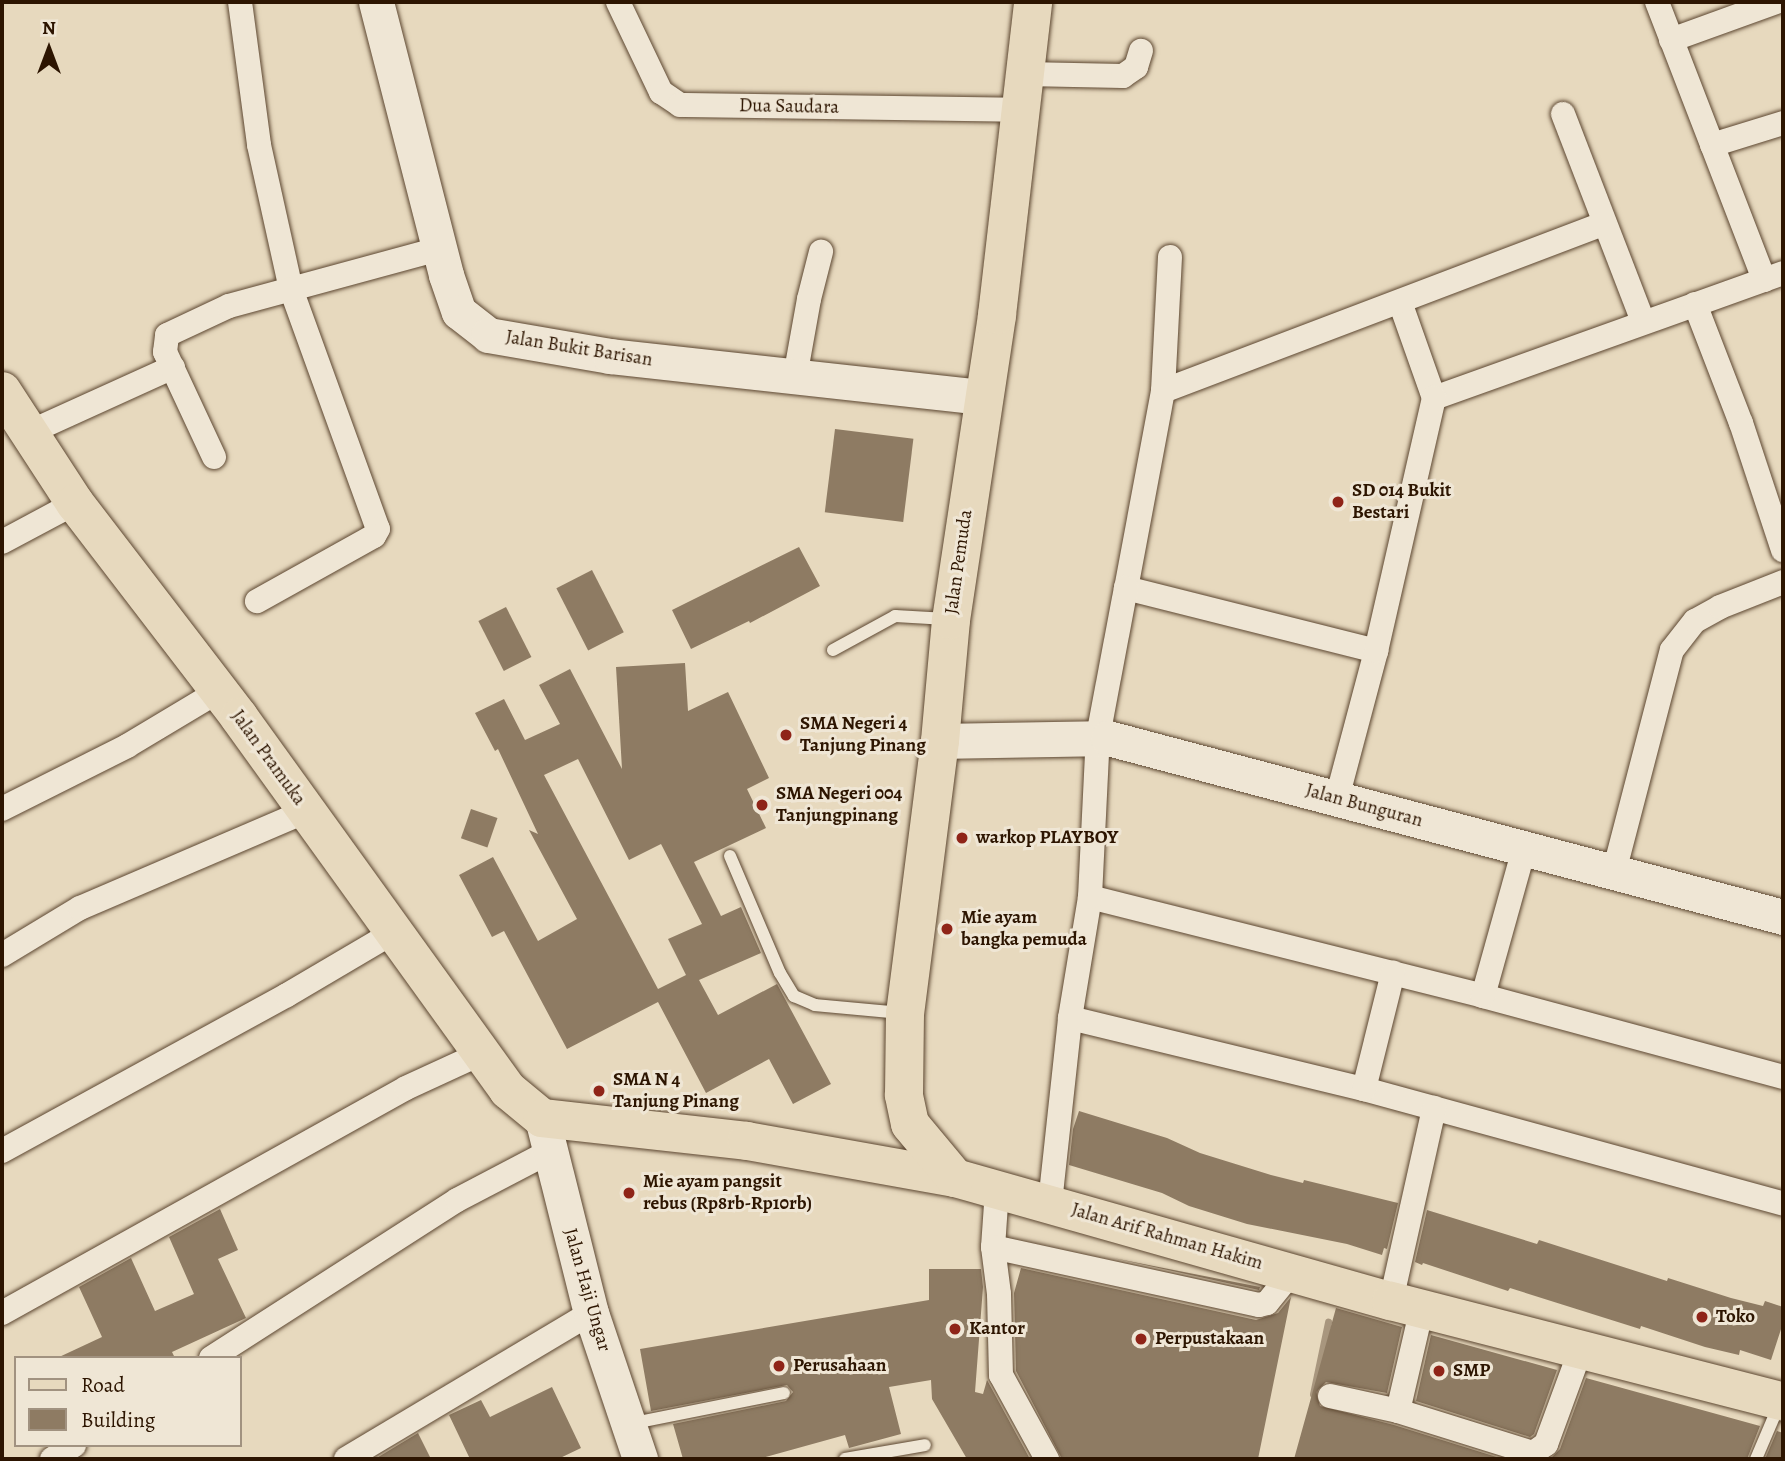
<!DOCTYPE html>
<html>
<head>
<meta charset="utf-8">
<style>
  body { margin:0 }
  #map { position:relative; width:1785px; height:1461px; overflow:hidden; background:#e7d9be; font-family:Alegreya,serif }
  div>[style] { position:absolute }
  .stream>* { height:7px; margin:-3.5px; padding:0 3.5px; transform-origin:3.5px; border-radius:3.5px; background:#a8967e }
  .building>* { inset:0; background:#8e7b63; transform-origin:0 0 }
  .roads { filter:drop-shadow(0 0 2px #5c4630) drop-shadow(0 0 2px #5c4630) }
  .lane>* { height:12px; margin:-6px; padding:0 6px; transform-origin:6px; border-radius:6px; background:#efe6d5 }
  .street>* { height:24px; margin:-12px; padding:0 12px; transform-origin:12px; border-radius:12px; background:#efe6d5 }
  .secondary>* { height:35px; margin:-17.5px; padding:0 17.5px; transform-origin:17.5px; border-radius:17.5px; background:#efe6d5 }
  .primary>* { height:38px; margin:-19px; padding:0 19px; transform-origin:19px; border-radius:19px; background:#e7d9be }
  .dots>* { width:19px; height:19px; translate:-50% -50%; box-sizing:border-box; border:4px solid #efe6d5; border-radius:50% }
  span { translate:-50% -50%; white-space:nowrap; text-align:center; line-height:1.15; -webkit-text-stroke:6px #efe6d5; paint-order:stroke }
  .street-label { font-size:19px; color:#2d1501 }
  .poi-label { font-size:19px; color:#2d1501; font-weight:700 }
  .left { translate:0 -50%; text-align:left }
  .frame { position:absolute; inset:0; border:4px solid #2d1501; pointer-events:none }
  .legend { position:absolute; left:14px; top:1356px; width:228px; height:91px; box-sizing:border-box; background:#efe6d5; border:2px solid #a19280; margin:0; padding:9px 12px; list-style:none; font-size:21px; color:#2d1501 }
  .legend li { display:flex; align-items:center; gap:14px; height:35px }
  .legend b { width:35px; border:2px solid #a19280 }
  .north { position:absolute; left:14px; top:14px; width:70px; height:70px; -webkit-text-stroke:5px #efe6d5; paint-order:stroke; rotate:0deg; font-size:19px; font-weight:700; line-height:28px; text-align:center; color:#2d1501 }
  .north::after { content:''; display:block; margin:auto; width:24px; height:32px; background:#2d1501; clip-path:polygon(50% 0,100% 100%,50% 72%,0 100%) }
</style>
</head>
<body>
<div id="map">
  <div class="stream">
    <i style="left:1313px;top:1394px;width:74px;rotate:-78.2deg"></i>
  </div>
  <div class="building">
    <i style="left:835px;top:429px;width:79px;height:84px;rotate:7deg"></i>
    <i style="clip-path:polygon(799px 547px,820px 586px,750px 623px,749px 621px,691px 649px,672px 610px)"></i>
    <i style="left:592px;top:570px;width:70px;height:40px;rotate:63deg"></i>
    <i style="left:506px;top:607px;width:56px;height:31px;rotate:63deg"></i>
    <i style="clip-path:polygon(evenodd,685px 663px,688px 711px,728px 692px,769px 778px,747px 789px,766px 828px,694px 862px,721px 916px,741px 907px,761px 953px,699px 980px,718px 1015px,777px 984px,831px 1084px,793px 1104px,769px 1059px,706px 1093px,658px 1002px,567px 1049px,504px 931px,492px 937px,459px 875px,493px 857px,538px 941px,577px 919px,529px 830px,538px 834px,498px 749px,495px 751px,475px 713px,504px 699px,525px 740px,560px 724px,539px 685px,570px 669px,622px 769px,616px 667px,685px 663px,578px 759px,629px 860px,661px 844px,702px 924px,668px 939px,686px 975px,658px 989px,544px 775px,578px 759px)"></i>
    <i style="left:471px;top:809px;width:28px;height:31px;rotate:19deg"></i>
    <i style="clip-path:polygon(1079px 1111px,1167px 1138px,1200px 1153px,1271px 1175px,1303px 1183px,1304px 1180px,1398px 1203px,1387px 1249px,1384px 1248px,1382px 1255px,1347px 1244px,1247px 1224px,1189px 1206px,1162px 1193px,1069px 1165px,1073px 1129px)"></i>
    <i style="clip-path:polygon(220px 1209px,238px 1250px,218px 1259px,246px 1318px,172px 1352px,175px 1358px,57px 1358px,102px 1337px,79px 1287px,131px 1258px,155px 1311px,194px 1294px,169px 1237px)"></i>
    <i style="clip-path:polygon(1427px 1210px,1537px 1244px,1539px 1240px,1667px 1281px,1668px 1278px,1731px 1298px,1763px 1306px,1765px 1301px,1783px 1307px,1783px 1323px,1771px 1360px,1740px 1350px,1739px 1355px,1705px 1347px,1641px 1326px,1640px 1329px,1510px 1288px,1508px 1291px,1423px 1263px,1422px 1265px,1415px 1262px)"></i>
    <i style="clip-path:polygon(1113px 1258px,1260px 1287px,1259px 1290px)"></i>
    <i style="clip-path:polygon(1021px 1268px,1256px 1320px,1278px 1313px,1291px 1297px,1258px 1459px,1062px 1459px,1016px 1371px,1014px 1293px)"></i>
    <i style="clip-path:polygon(929px 1269px,981px 1269px,983px 1287px,975px 1392px,983px 1394px,987px 1380px,1030px 1459px,967px 1459px,932px 1399px,931px 1380px,889px 1387px,901px 1434px,849px 1448px,845px 1435px,758px 1459px,683px 1459px,673px 1424px,786px 1401px,793px 1392px,787px 1385px,651px 1411px,640px 1349px,929px 1300px)"></i>
    <i style="clip-path:polygon(1336px 1308px,1402px 1327px,1387px 1393px,1326px 1382px,1316px 1392px,1320px 1406px,1394px 1425px,1503px 1459px,1294px 1459px)"></i>
    <i style="clip-path:polygon(1431px 1335px,1557px 1370px,1534px 1434px,1530px 1437px,1416px 1401px)"></i>
    <i style="clip-path:polygon(1586px 1378px,1760px 1426px,1747px 1459px,1550px 1459px,1560px 1449px)"></i>
    <i style="clip-path:polygon(552px 1387px,581px 1448px,558px 1459px,470px 1459px,449px 1415px,481px 1400px,490px 1417px)"></i>
    <i style="clip-path:polygon(1777px 1431px,1783px 1433px,1783px 1459px,1765px 1459px)"></i>
    <i style="clip-path:polygon(418px 1433px,431px 1459px,375px 1459px)"></i>
  </div>
  <div class="roads">
    <div class="lane">
      <i style="left:833px;top:650px;width:71px;rotate:-28.7deg"></i>
      <i style="left:895px;top:616px;width:52px;rotate:3.3deg"></i>
      <i style="left:730px;top:856px;width:127px;rotate:66.9deg"></i>
      <i style="left:780px;top:973px;width:27px;rotate:59deg"></i>
      <i style="left:794px;top:996px;width:23px;rotate:23deg"></i>
      <i style="left:815px;top:1005px;width:86px;rotate:5.3deg"></i>
      <i style="left:629px;top:1424px;width:158px;rotate:-11.3deg"></i>
      <i style="left:845px;top:1459px;width:81px;rotate:-9.9deg"></i>
      <i style="left:1756px;top:1459px;width:59px;rotate:-66.9deg"></i>
    </div>
    <div class="street">
      <i style="left:240px;top:2px;width:144px;rotate:82.4deg"></i>
      <i style="left:259px;top:145px;width:148px;rotate:77.5deg"></i>
      <i style="left:291px;top:289px;width:255px;rotate:70.1deg"></i>
      <i style="left:378px;top:529px;width:8px;rotate:120deg"></i>
      <i style="left:374px;top:536px;width:134px;rotate:150.9deg"></i>
      <i style="left:618px;top:2px;width:100px;rotate:64.5deg"></i>
      <i style="left:661px;top:92px;width:23px;rotate:34deg"></i>
      <i style="left:680px;top:105px;width:342px;rotate:0.8deg"></i>
      <i style="left:1657px;top:2px;width:298px;rotate:68.9deg"></i>
      <i style="left:1671px;top:40px;width:112px;rotate:-19.9deg"></i>
      <i style="left:1025px;top:74px;width:98px;rotate:1.2deg"></i>
      <i style="left:1123px;top:76px;width:16px;rotate:-35deg"></i>
      <i style="left:1136px;top:67px;width:17px;rotate:-73deg"></i>
      <i style="left:1563px;top:114px;width:222px;rotate:68.9deg"></i>
      <i style="left:1712px;top:145px;width:74px;rotate:-17.2deg"></i>
      <i style="left:1170px;top:257px;width:134px;rotate:93deg"></i>
      <i style="left:1163px;top:391px;width:200px;rotate:100.6deg"></i>
      <i style="left:1126px;top:588px;width:258px;rotate:14.1deg"></i>
      <i style="left:1400px;top:302px;width:102px;rotate:70.5deg"></i>
      <i style="left:1434px;top:398px;width:371px;rotate:-19.7deg"></i>
      <i style="left:1695px;top:304px;width:128px;rotate:68.9deg"></i>
      <i style="left:1741px;top:423px;width:134px;rotate:71.7deg"></i>
      <i style="left:795px;top:377px;width:79px;rotate:-79.8deg"></i>
      <i style="left:809px;top:299px;width:49px;rotate:-75.7deg"></i>
      <i style="left:1163px;top:391px;width:471px;rotate:-20.8deg"></i>
      <i style="left:30px;top:432px;width:157px;rotate:-24.4deg"></i>
      <i style="left:214px;top:457px;width:116px;rotate:-115deg"></i>
      <i style="left:165px;top:352px;width:17px;rotate:-83deg"></i>
      <i style="left:167px;top:335px;width:68px;rotate:-25.1deg"></i>
      <i style="left:229px;top:306px;width:218px;rotate:-15.2deg"></i>
      <i style="left:2px;top:542px;width:83px;rotate:-28.1deg"></i>
      <i style="left:1337px;top:798px;width:152px;rotate:-75.1deg"></i>
      <i style="left:1376px;top:651px;width:260px;rotate:-77.1deg"></i>
      <i style="left:2px;top:809px;width:140px;rotate:-26.7deg"></i>
      <i style="left:127px;top:746px;width:107px;rotate:-30.9deg"></i>
      <i style="left:1614px;top:872px;width:229px;rotate:-75.4deg"></i>
      <i style="left:1672px;top:650px;width:37px;rotate:-52deg"></i>
      <i style="left:1695px;top:621px;width:29px;rotate:-29deg"></i>
      <i style="left:1720px;top:607px;width:68px;rotate:-21.6deg"></i>
      <i style="left:1090px;top:897px;width:405px;rotate:14.1deg"></i>
      <i style="left:1483px;top:996px;width:311px;rotate:15.1deg"></i>
      <i style="left:2px;top:955px;width:91px;rotate:-31.1deg"></i>
      <i style="left:80px;top:908px;width:246px;rotate:-23.2deg"></i>
      <i style="left:1483px;top:996px;width:153px;rotate:-74.4deg"></i>
      <i style="left:1070px;top:1018px;width:302px;rotate:13.6deg"></i>
      <i style="left:1364px;top:1089px;width:434px;rotate:15.3deg"></i>
      <i style="left:1364px;top:1089px;width:120px;rotate:-76deg"></i>
      <i style="left:2px;top:1151px;width:325px;rotate:-28.7deg"></i>
      <i style="left:287px;top:995px;width:124px;rotate:-30.5deg"></i>
      <i style="left:997px;top:1190px;width:57px;rotate:94deg"></i>
      <i style="left:993px;top:1247px;width:47px;rotate:82.7deg"></i>
      <i style="left:999px;top:1294px;width:81px;rotate:88.6deg"></i>
      <i style="left:1001px;top:1375px;width:96px;rotate:61.3deg"></i>
      <i style="left:1050px;top:1203px;width:186px;rotate:-83.8deg"></i>
      <i style="left:1070px;top:1018px;width:123px;rotate:-80.6deg"></i>
      <i style="left:1090px;top:897px;width:161px;rotate:-87.2deg"></i>
      <i style="left:1098px;top:736px;width:151px;rotate:-79.3deg"></i>
      <i style="left:993px;top:1247px;width:272px;rotate:12.3deg"></i>
      <i style="left:1259px;top:1305px;width:8px;rotate:-14deg"></i>
      <i style="left:1267px;top:1303px;width:38px;rotate:-51deg"></i>
      <i style="left:1391px;top:1301px;width:198px;rotate:-77.4deg"></i>
      <i style="left:2px;top:1313px;width:462px;rotate:-29.1deg"></i>
      <i style="left:406px;top:1088px;width:84px;rotate:-24.7deg"></i>
      <i style="left:211px;top:1358px;width:292px;rotate:-32.7deg"></i>
      <i style="left:457px;top:1200px;width:104px;rotate:-27.6deg"></i>
      <i style="left:1330px;top:1396px;width:70px;rotate:12.4deg"></i>
      <i style="left:1398px;top:1411px;width:141px;rotate:17.3deg"></i>
      <i style="left:1533px;top:1453px;width:16px;rotate:-35deg"></i>
      <i style="left:1546px;top:1444px;width:101px;rotate:-69.8deg"></i>
      <i style="left:1398px;top:1411px;width:106px;rotate:-76.9deg"></i>
      <i style="left:52px;top:1459px;width:26px;rotate:-32deg"></i>
      <i style="left:346px;top:1459px;width:285px;rotate:-30.8deg"></i>
    </div>
    <div class="secondary">
      <i style="left:376px;top:2px;width:282px;rotate:75.6deg"></i>
      <i style="left:446px;top:275px;width:39px;rotate:71deg"></i>
      <i style="left:459px;top:312px;width:37px;rotate:38deg"></i>
      <i style="left:488px;top:335px;width:124px;rotate:9.8deg"></i>
      <i style="left:610px;top:356px;width:376px;rotate:6.3deg"></i>
      <i style="left:940px;top:741px;width:168px;rotate:-1deg"></i>
      <i style="left:1108px;top:738px;width:698px;rotate:14.85deg"></i>
      <i style="left:542px;top:1118px;width:201px;rotate:75.9deg"></i>
      <i style="left:591px;top:1313px;width:154px;rotate:71.4deg"></i>
    </div>
    <div class="primary">
      <i style="left:2px;top:391px;width:134px;rotate:56.9deg"></i>
      <i style="left:75px;top:503px;width:270px;rotate:52.5deg"></i>
      <i style="left:239px;top:717px;width:460px;rotate:54.2deg"></i>
      <i style="left:508px;top:1090px;width:44px;rotate:39.5deg"></i>
      <i style="left:542px;top:1118px;width:206px;rotate:6.4deg"></i>
      <i style="left:747px;top:1141px;width:211px;rotate:10.1deg"></i>
      <i style="left:955px;top:1178px;width:453px;rotate:15.8deg"></i>
      <i style="left:1391px;top:1301px;width:405px;rotate:14.4deg"></i>
      <i style="left:955px;top:1178px;width:70px;rotate:-129.8deg"></i>
      <i style="left:910px;top:1124px;width:30px;rotate:-102deg"></i>
      <i style="left:904px;top:1095px;width:81px;rotate:-89.3deg"></i>
      <i style="left:905px;top:1014px;width:275px;rotate:-82.7deg"></i>
      <i style="left:940px;top:741px;width:121px;rotate:-84.8deg"></i>
      <i style="left:951px;top:620px;width:308px;rotate:-81.4deg"></i>
      <i style="left:997px;top:315px;width:315px;rotate:-83.4deg"></i>
    </div>
  </div>
  <div class="dots">
    <i style="left:1338px;top:502px;background:#8f2418"></i>
    <i style="left:786px;top:735px;background:#8f2418"></i>
    <i style="left:762px;top:805px;background:#8f2418"></i>
    <i style="left:962px;top:838px;background:#8f2418"></i>
    <i style="left:947px;top:929px;background:#8f2418"></i>
    <i style="left:599px;top:1091px;background:#8f2418"></i>
    <i style="left:629px;top:1193px;background:#8f2418"></i>
    <i style="left:1702px;top:1317px;background:#8f2418"></i>
    <i style="left:955px;top:1329px;background:#8f2418"></i>
    <i style="left:1141px;top:1339px;background:#8f2418"></i>
    <i style="left:779px;top:1366px;background:#8f2418"></i>
    <i style="left:1439px;top:1371px;background:#8f2418"></i>
  </div>
  <div class="street-label">
    <span style="left:789px;top:107px;rotate:1deg">Dua Saudara</span>
    <span style="left:579px;top:349px;rotate:9deg">Jalan Bukit Barisan</span>
    <span style="left:959px;top:562px;rotate:-82deg">Jalan Pemuda</span>
    <span style="left:268px;top:758px;rotate:54deg">Jalan Pramuka</span>
    <span style="left:1364px;top:806px;rotate:15deg">Jalan Bunguran</span>
    <span style="left:1167px;top:1237px;rotate:16deg">Jalan Arif Rahman Hakim</span>
    <span style="left:587px;top:1290px;rotate:74deg">Jalan Haji Ungar</span>
  </div>
  <div class="poi-label">
    <span class="left" style="left:1352px;top:502px">SD 014 Bukit<br>Bestari</span>
    <span class="left" style="left:800px;top:735px">SMA Negeri 4<br>Tanjung Pinang</span>
    <span class="left" style="left:776px;top:805px">SMA Negeri 004<br>Tanjungpinang</span>
    <span class="left" style="left:976px;top:838px">warkop PLAYBOY</span>
    <span class="left" style="left:961px;top:929px">Mie ayam<br>bangka pemuda</span>
    <span class="left" style="left:613px;top:1091px">SMA N 4<br>Tanjung Pinang</span>
    <span class="left" style="left:643px;top:1193px">Mie ayam pangsit<br>rebus (Rp8rb-Rp10rb)</span>
    <span class="left" style="left:1716px;top:1317px">Toko</span>
    <span class="left" style="left:969px;top:1329px">Kantor</span>
    <span class="left" style="left:1155px;top:1339px">Perpustakaan</span>
    <span class="left" style="left:793px;top:1366px">Perusahaan</span>
    <span class="left" style="left:1453px;top:1371px">SMP</span>
  </div>
  <div class="frame"></div>
  <ul class="legend">
  <li><b style="height:9px;background:#e7d9be"></b>Road</li>
  <li><b style="height:19px;background:#8e7b63"></b>Building</li>
  </ul>
  <div class="north">N</div>
</div>
</body>
</html>
